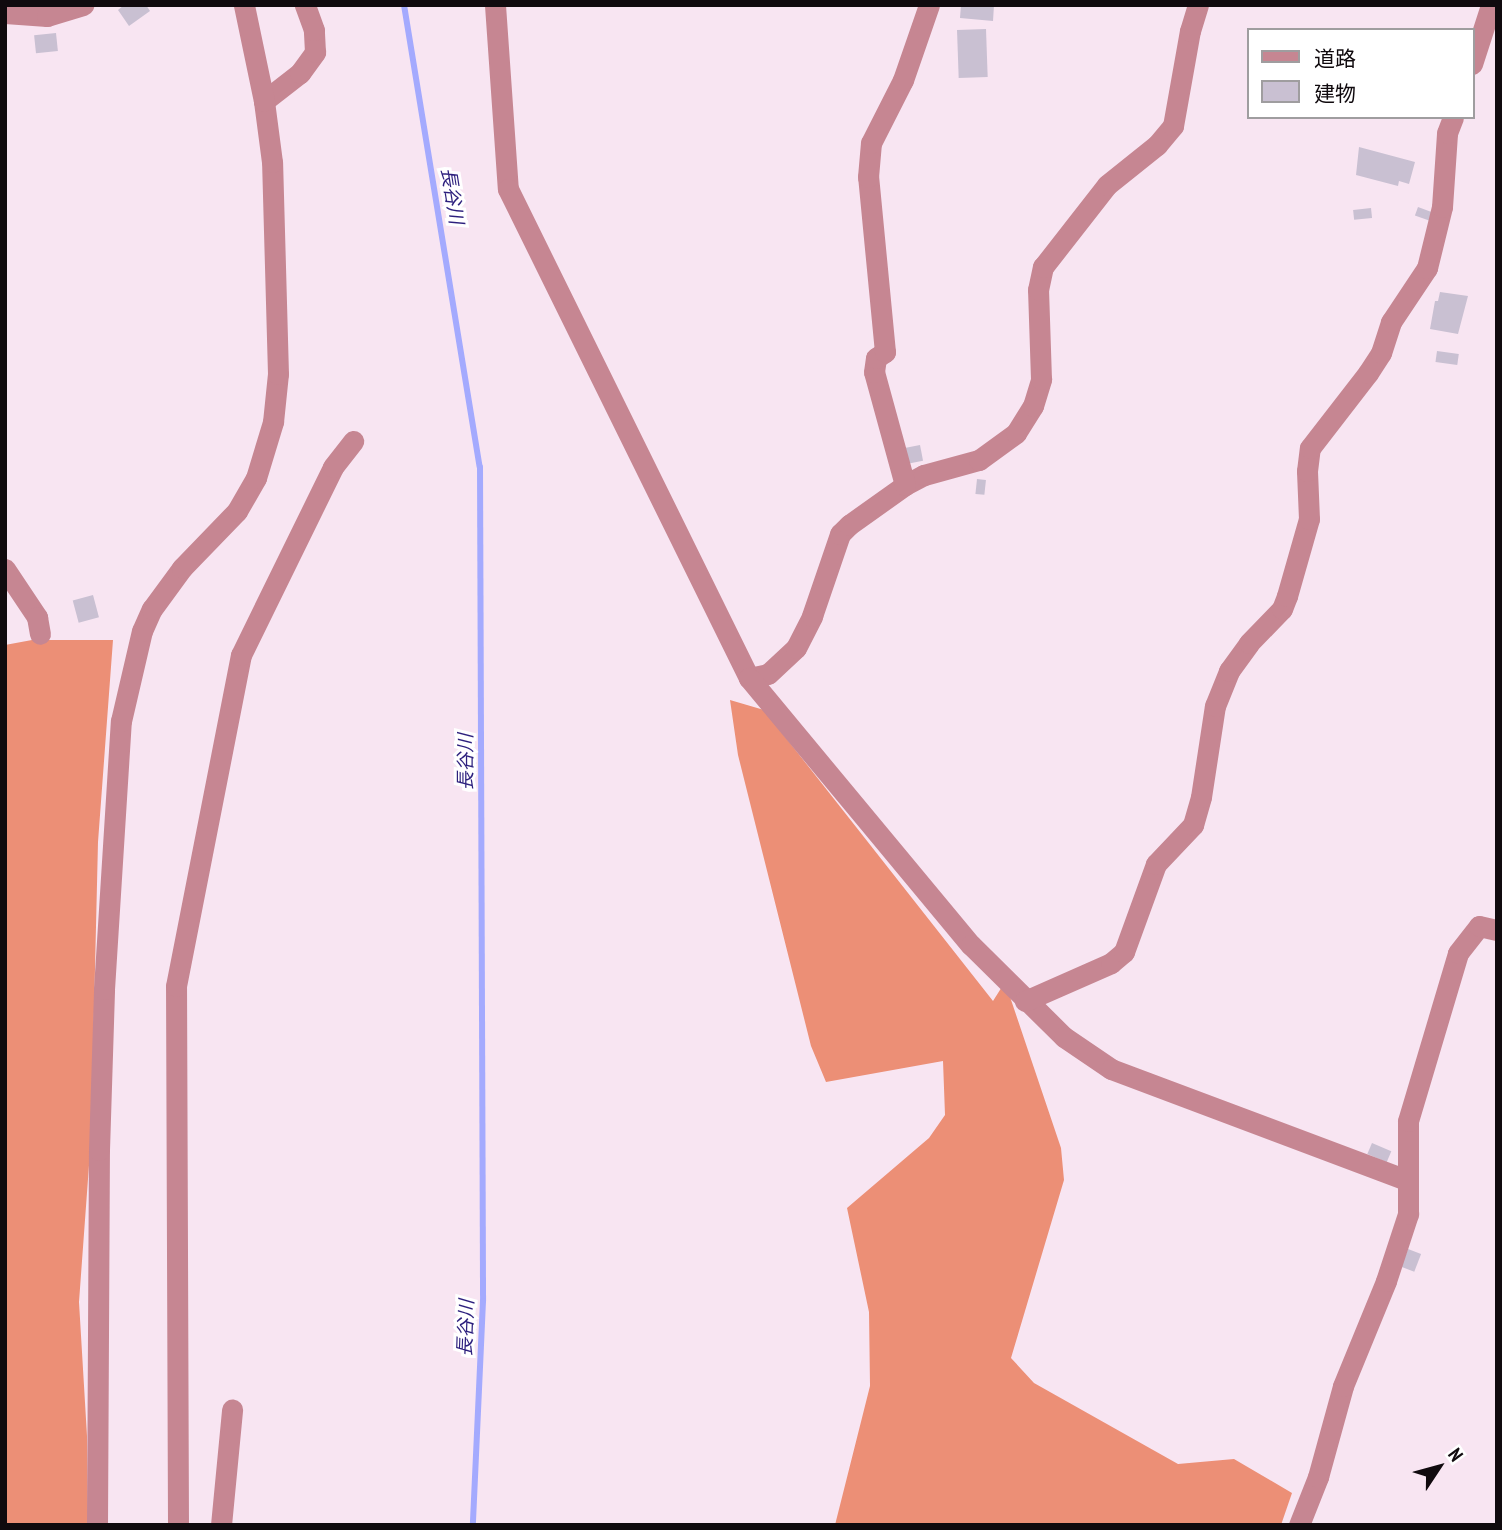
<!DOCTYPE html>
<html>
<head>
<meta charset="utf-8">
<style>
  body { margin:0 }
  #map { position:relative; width:1502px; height:1530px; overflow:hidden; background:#f8e5f2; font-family:"PT Sans Narrow","Noto Sans JP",sans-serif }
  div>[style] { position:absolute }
  .forest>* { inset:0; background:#ec8f76 }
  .stream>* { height:6px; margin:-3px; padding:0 3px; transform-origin:3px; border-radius:3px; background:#a4aafe }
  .building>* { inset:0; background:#c9c0d2; transform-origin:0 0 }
  .minor>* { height:21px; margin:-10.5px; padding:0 10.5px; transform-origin:10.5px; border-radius:10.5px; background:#c68692 }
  span { translate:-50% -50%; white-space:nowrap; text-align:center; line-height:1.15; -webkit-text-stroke:6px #fff; paint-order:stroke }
  .water-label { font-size:19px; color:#2c1f7d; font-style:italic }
  .frame { position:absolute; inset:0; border:7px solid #100a0e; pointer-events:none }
  .legend { position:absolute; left:1247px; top:28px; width:228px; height:91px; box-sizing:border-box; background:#fff; border:2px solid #9f9d9f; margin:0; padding:9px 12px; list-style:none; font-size:21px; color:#100a0e }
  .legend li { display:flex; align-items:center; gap:14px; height:35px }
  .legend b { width:35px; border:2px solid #9f9d9f }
  .north { position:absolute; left:1404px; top:1432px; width:70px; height:70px; -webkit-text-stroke:5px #fff; paint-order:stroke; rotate:54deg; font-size:19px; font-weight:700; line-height:28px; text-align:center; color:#100a0e }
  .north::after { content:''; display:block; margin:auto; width:24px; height:32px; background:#100a0e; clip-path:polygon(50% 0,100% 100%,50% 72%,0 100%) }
</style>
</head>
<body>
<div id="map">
  <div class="forest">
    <i style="clip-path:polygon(32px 640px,113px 640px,98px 842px,91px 1138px,79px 1302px,87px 1436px,88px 1525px,5px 1525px,5px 645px)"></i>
    <i style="clip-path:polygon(730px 700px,764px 710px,993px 1001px,1005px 982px,1061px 1148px,1064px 1180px,1011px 1358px,1034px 1383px,1178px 1464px,1234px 1459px,1292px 1493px,1281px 1525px,835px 1525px,870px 1386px,869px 1312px,847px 1208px,929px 1138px,945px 1115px,943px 1061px,826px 1082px,811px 1046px,738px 755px)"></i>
  </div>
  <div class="stream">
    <i style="left:404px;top:5px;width:468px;rotate:80.7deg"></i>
    <i style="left:480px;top:467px;width:834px;rotate:89.79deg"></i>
    <i style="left:483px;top:1301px;width:224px;rotate:92.6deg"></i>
  </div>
  <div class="building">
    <i style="clip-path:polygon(124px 5px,146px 5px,150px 11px,129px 26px,118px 10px)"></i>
    <i style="clip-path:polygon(961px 5px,994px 5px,993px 21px,960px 18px)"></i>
    <i style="left:986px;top:29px;width:48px;height:29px;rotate:88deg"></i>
    <i style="left:56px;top:33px;width:18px;height:22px;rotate:84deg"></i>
    <i style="clip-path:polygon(1359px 147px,1415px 162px,1409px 184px,1399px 181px,1398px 186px,1356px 175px)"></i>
    <i style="left:1418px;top:207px;width:15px;height:9px;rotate:20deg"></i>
    <i style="left:1371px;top:208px;width:10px;height:18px;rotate:84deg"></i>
    <i style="clip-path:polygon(1440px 292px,1468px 296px,1458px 334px,1430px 329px,1435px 301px,1438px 301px)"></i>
    <i style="left:1437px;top:351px;width:22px;height:11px;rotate:8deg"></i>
    <i style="left:920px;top:445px;width:16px;height:17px;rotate:79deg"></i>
    <i style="left:977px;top:479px;width:9px;height:15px;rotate:6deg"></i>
    <i style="left:93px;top:595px;width:23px;height:21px;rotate:75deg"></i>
    <i style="left:1372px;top:1143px;width:21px;height:12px;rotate:23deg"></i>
    <i style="left:1408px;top:1249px;width:14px;height:19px;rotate:21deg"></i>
  </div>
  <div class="minor">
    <i style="left:495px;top:5px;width:184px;rotate:86deg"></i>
    <i style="left:508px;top:189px;width:545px;rotate:63.76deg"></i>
    <i style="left:749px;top:678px;width:19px;rotate:-12deg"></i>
    <i style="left:768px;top:674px;width:38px;rotate:-43deg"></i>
    <i style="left:796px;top:648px;width:36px;rotate:-63deg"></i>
    <i style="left:812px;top:616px;width:87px;rotate:-71.1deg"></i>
    <i style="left:840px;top:534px;width:13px;rotate:-45deg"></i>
    <i style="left:849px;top:525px;width:69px;rotate:-35.5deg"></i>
    <i style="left:905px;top:485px;width:21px;rotate:-28deg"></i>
    <i style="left:924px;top:475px;width:57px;rotate:-15.3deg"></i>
    <i style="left:979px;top:460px;width:46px;rotate:-36.1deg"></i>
    <i style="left:1016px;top:433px;width:32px;rotate:-58deg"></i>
    <i style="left:1033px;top:406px;width:28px;rotate:-73deg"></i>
    <i style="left:1041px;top:379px;width:89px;rotate:-91.9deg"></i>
    <i style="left:1038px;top:290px;width:24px;rotate:-78deg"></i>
    <i style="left:1043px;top:267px;width:104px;rotate:-52deg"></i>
    <i style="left:1107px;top:185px;width:64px;rotate:-38.7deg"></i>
    <i style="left:1157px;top:145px;width:25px;rotate:-50deg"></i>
    <i style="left:1173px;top:126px;width:97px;rotate:-79.9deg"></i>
    <i style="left:1190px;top:31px;width:27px;rotate:-73deg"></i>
    <i style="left:5px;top:13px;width:42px;rotate:4.1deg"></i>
    <i style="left:47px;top:16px;width:38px;rotate:-17deg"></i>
    <i style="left:1472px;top:64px;width:62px;rotate:-72.1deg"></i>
    <i style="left:264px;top:101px;width:46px;rotate:-37.9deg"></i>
    <i style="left:300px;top:73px;width:26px;rotate:-54deg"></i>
    <i style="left:315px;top:52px;width:22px;rotate:-93deg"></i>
    <i style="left:314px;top:30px;width:27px;rotate:-110deg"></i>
    <i style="left:905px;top:485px;width:117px;rotate:-105.3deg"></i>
    <i style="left:874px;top:372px;width:14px;rotate:-82deg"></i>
    <i style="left:876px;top:358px;width:11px;rotate:-34deg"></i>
    <i style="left:885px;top:352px;width:176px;rotate:-95.5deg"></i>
    <i style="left:868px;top:177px;width:34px;rotate:-85deg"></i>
    <i style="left:871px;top:143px;width:71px;rotate:-63.1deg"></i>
    <i style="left:903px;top:80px;width:79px;rotate:-70.9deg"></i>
    <i style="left:5px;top:569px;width:58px;rotate:56.3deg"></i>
    <i style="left:37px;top:617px;width:17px;rotate:80deg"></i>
    <i style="left:749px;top:678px;width:347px;rotate:50.3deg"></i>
    <i style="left:971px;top:945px;width:131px;rotate:44.7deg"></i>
    <i style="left:1064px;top:1037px;width:57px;rotate:34.2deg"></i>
    <i style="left:1111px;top:1069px;width:316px;rotate:20.6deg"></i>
    <i style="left:1025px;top:1001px;width:94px;rotate:-23.8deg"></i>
    <i style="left:1111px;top:963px;width:17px;rotate:-40deg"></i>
    <i style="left:1124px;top:952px;width:94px;rotate:-70deg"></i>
    <i style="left:1156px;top:864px;width:54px;rotate:-46.5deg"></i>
    <i style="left:1193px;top:825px;width:29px;rotate:-74deg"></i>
    <i style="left:1201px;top:797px;width:92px;rotate:-81.3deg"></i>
    <i style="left:1215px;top:706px;width:38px;rotate:-68deg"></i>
    <i style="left:1229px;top:671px;width:34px;rotate:-54deg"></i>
    <i style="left:1249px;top:643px;width:47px;rotate:-45.9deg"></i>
    <i style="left:1282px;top:609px;width:14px;rotate:-69deg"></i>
    <i style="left:1287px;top:596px;width:80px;rotate:-74.1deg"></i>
    <i style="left:1309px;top:519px;width:48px;rotate:-92.4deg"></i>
    <i style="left:1307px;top:471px;width:23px;rotate:-83deg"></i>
    <i style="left:1310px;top:448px;width:95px;rotate:-52.3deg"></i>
    <i style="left:1368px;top:373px;width:24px;rotate:-57deg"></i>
    <i style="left:1381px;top:353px;width:33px;rotate:-72deg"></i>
    <i style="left:1391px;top:322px;width:65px;rotate:-56.3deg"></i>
    <i style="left:1427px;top:268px;width:63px;rotate:-76.2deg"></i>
    <i style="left:1442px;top:207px;width:74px;rotate:-86.1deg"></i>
    <i style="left:1447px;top:133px;width:17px;rotate:-69deg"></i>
    <i style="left:97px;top:1525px;width:375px;rotate:-89.7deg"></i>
    <i style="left:99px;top:1150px;width:161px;rotate:-88.2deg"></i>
    <i style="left:104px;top:989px;width:269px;rotate:-86.4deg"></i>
    <i style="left:121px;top:721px;width:92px;rotate:-76.9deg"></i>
    <i style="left:142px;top:631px;width:24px;rotate:-66deg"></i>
    <i style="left:152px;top:609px;width:51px;rotate:-53.8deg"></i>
    <i style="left:182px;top:568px;width:79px;rotate:-46deg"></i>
    <i style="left:237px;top:511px;width:38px;rotate:-60deg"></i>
    <i style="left:256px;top:478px;width:59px;rotate:-73.1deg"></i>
    <i style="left:273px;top:422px;width:48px;rotate:-84.1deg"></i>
    <i style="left:278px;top:374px;width:212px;rotate:-91.6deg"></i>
    <i style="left:272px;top:162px;width:62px;rotate:-97.5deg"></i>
    <i style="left:264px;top:101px;width:98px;rotate:-101.8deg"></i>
    <i style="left:178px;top:1525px;width:539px;rotate:-90.21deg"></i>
    <i style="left:176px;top:986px;width:337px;rotate:-78.9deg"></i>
    <i style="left:241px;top:655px;width:209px;rotate:-63.9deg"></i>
    <i style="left:333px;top:467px;width:33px;rotate:-52deg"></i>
    <i style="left:221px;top:1525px;width:116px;rotate:-84.5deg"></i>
    <i style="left:1299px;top:1525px;width:52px;rotate:-68.4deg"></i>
    <i style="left:1318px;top:1477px;width:94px;rotate:-74.6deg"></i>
    <i style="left:1343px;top:1386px;width:113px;rotate:-67.7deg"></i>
    <i style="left:1386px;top:1281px;width:71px;rotate:-71.8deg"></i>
    <i style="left:1408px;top:1214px;width:93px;rotate:-90deg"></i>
    <i style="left:1408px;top:1121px;width:175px;rotate:-73.4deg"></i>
    <i style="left:1458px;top:953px;width:34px;rotate:-52deg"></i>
    <i style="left:1479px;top:926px;width:18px;rotate:13deg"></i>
  </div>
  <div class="water-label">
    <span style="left:452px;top:196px;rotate:81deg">長谷川</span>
    <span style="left:466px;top:762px;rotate:-90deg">長谷川</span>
    <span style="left:466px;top:1328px;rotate:-88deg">長谷川</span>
  </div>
  <div class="frame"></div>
  <ul class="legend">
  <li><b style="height:9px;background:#c68692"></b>道路</li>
  <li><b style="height:19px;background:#c9c0d2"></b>建物</li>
  </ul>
  <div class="north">N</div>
</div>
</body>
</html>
